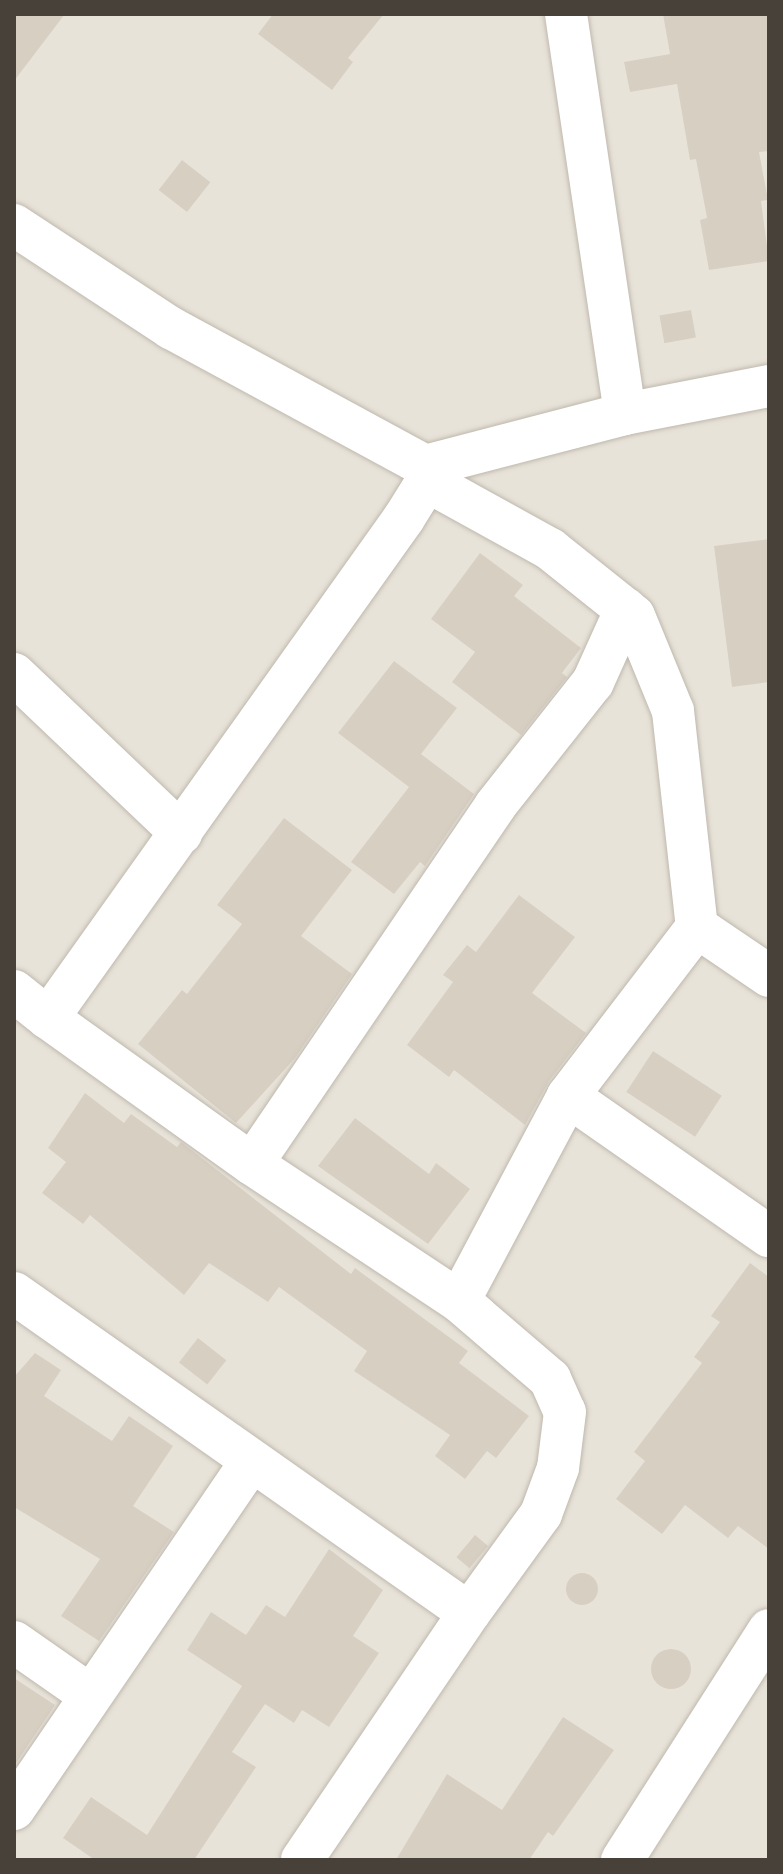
<!DOCTYPE html>
<html>
<head>
<meta charset="utf-8">
<style>
  body { margin:0 }
  #map { position:relative; width:783px; height:1874px; overflow:hidden; background:#f4f1eb; font-family:Arial,sans-serif }
  div>[style] { position:absolute }
  .residential>* { inset:0; background:#e8e3d9; transform-origin:0 0 }
  .building>* { inset:0; background:#d8cfc3; transform-origin:0 0 }
  .round { border-radius:50% }
  .roads { filter:drop-shadow(0 0 2px #bfb8ad) drop-shadow(0 0 2px #bfb8ad) }
  .minor>* { height:42px; margin:-21px; padding:0 21px; transform-origin:21px; border-radius:21px; background:#fff }
  span { translate:-50% -50%; white-space:nowrap; text-align:center; line-height:1.15; -webkit-text-stroke:6px #fff; paint-order:stroke }
  .frame { position:absolute; inset:0; border:16px solid #484139; pointer-events:none }
</style>
</head>
<body>
<div id="map">
  <div class="residential">
    <i style="left:14px;top:14px;width:755px;height:1846px"></i>
  </div>
  <div class="building">
    <i style="clip-path:polygon(14px 14px,65px 14px,14px 81px)"></i>
    <i style="clip-path:polygon(273px 14px,384px 14px,348px 58px,353px 62px,332px 90px,258px 34px)"></i>
    <i style="clip-path:polygon(663px 14px,769px 14px,769px 151px,759px 152px,768px 200px,761px 201px,769px 261px,709px 270px,700px 220px,707px 218px,696px 159px,690px 160px,677px 84px,630px 92px,624px 62px,670px 54px)"></i>
    <i style="left:182px;top:160px;width:36px;height:38px;rotate:38deg"></i>
    <i style="left:691px;top:310px;width:28px;height:32px;rotate:80deg"></i>
    <i style="clip-path:polygon(769px 539px,769px 682px,732px 687px,714px 546px)"></i>
    <i style="clip-path:polygon(480px 553px,523px 585px,514px 596px,581px 648px,562px 673px,567px 677px,521px 735px,452px 682px,475px 652px,431px 619px)"></i>
    <i style="clip-path:polygon(394px 661px,457px 708px,421px 754px,474px 794px,425px 866px,420px 862px,394px 894px,351px 862px,409px 787px,338px 733px)"></i>
    <i style="clip-path:polygon(284px 818px,352px 870px,301px 936px,352px 974px,295px 1058px,236px 1123px,138px 1044px,182px 990px,187px 994px,242px 924px,217px 905px)"></i>
    <i style="clip-path:polygon(519px 895px,575px 937px,532px 993px,586px 1033px,549px 1081px,525px 1125px,454px 1070px,449px 1077px,407px 1045px,453px 982px,443px 975px,467px 945px,476px 952px)"></i>
    <i style="left:653px;top:1051px;width:82px;height:49px;rotate:33deg"></i>
    <i style="clip-path:polygon(85px 1093px,124px 1123px,131px 1114px,177px 1147px,181px 1142px,351px 1274px,355px 1268px,468px 1351px,459px 1363px,529px 1416px,496px 1458px,487px 1451px,465px 1479px,435px 1456px,450px 1435px,354px 1371px,367px 1351px,279px 1287px,268px 1302px,209px 1263px,184px 1295px,90px 1215px,83px 1224px,42px 1193px,66px 1162px,48px 1148px)"></i>
    <i style="clip-path:polygon(355px 1118px,429px 1174px,436px 1163px,470px 1189px,428px 1244px,318px 1166px)"></i>
    <i style="clip-path:polygon(750px 1263px,769px 1277px,769px 1549px,738px 1526px,728px 1538px,685px 1505px,662px 1534px,616px 1499px,645px 1461px,634px 1452px,702px 1363px,694px 1357px,720px 1322px,711px 1316px)"></i>
    <i style="left:198px;top:1338px;width:36px;height:31px;rotate:38deg"></i>
    <i style="clip-path:polygon(35px 1353px,61px 1370px,44px 1396px,112px 1441px,129px 1416px,173px 1446px,133px 1506px,174px 1532px,99px 1641px,61px 1616px,100px 1559px,14px 1507px,14px 1377px)"></i>
    <i style="left:475px;top:1535px;width:17px;height:29px;rotate:40deg"></i>
    <i style="clip-path:polygon(329px 1549px,383px 1590px,353px 1636px,379px 1653px,329px 1727px,302px 1710px,294px 1723px,265px 1704px,232px 1752px,256px 1767px,194px 1860px,95px 1860px,63px 1838px,91px 1797px,147px 1835px,242px 1686px,187px 1650px,211px 1612px,246px 1635px,266px 1605px,285px 1617px)"></i>
    <i class="round" style="left:566px;top:1573px;width:32px;height:32px"></i>
    <i class="round" style="left:651px;top:1649px;width:40px;height:40px"></i>
    <i style="clip-path:polygon(14px 1678px,55px 1705px,14px 1766px)"></i>
    <i style="clip-path:polygon(563px 1717px,614px 1750px,553px 1836px,548px 1832px,529px 1860px,396px 1860px,447px 1774px,502px 1810px)"></i>
  </div>
  <div class="roads">
    <div class="minor">
      <i style="left:566px;top:14px;width:404px;rotate:81.6deg"></i>
      <i style="left:14px;top:225px;width:188px;rotate:33.3deg"></i>
      <i style="left:171px;top:328px;width:289px;rotate:28.5deg"></i>
      <i style="left:425px;top:466px;width:207px;rotate:-14.6deg"></i>
      <i style="left:625px;top:414px;width:147px;rotate:-11deg"></i>
      <i style="left:425px;top:466px;width:15px;rotate:82deg"></i>
      <i style="left:427px;top:481px;width:44px;rotate:121.9deg"></i>
      <i style="left:404px;top:518px;width:614px;rotate:125.45deg"></i>
      <i style="left:48px;top:1018px;width:251px;rotate:35.6deg"></i>
      <i style="left:252px;top:1164px;width:248px;rotate:33.5deg"></i>
      <i style="left:459px;top:1301px;width:120px;rotate:40.6deg"></i>
      <i style="left:550px;top:1379px;width:36px;rotate:66deg"></i>
      <i style="left:565px;top:1412px;width:56px;rotate:97.1deg"></i>
      <i style="left:558px;top:1468px;width:49px;rotate:110.3deg"></i>
      <i style="left:541px;top:1514px;width:122px;rotate:126deg"></i>
      <i style="left:427px;top:481px;width:141px;rotate:28.9deg"></i>
      <i style="left:550px;top:549px;width:107px;rotate:38.6deg"></i>
      <i style="left:634px;top:616px;width:103px;rotate:67.7deg"></i>
      <i style="left:673px;top:711px;width:217px;rotate:83.7deg"></i>
      <i style="left:697px;top:927px;width:213px;rotate:127.4deg"></i>
      <i style="left:14px;top:674px;width:231px;rotate:43.6deg"></i>
      <i style="left:697px;top:927px;width:87px;rotate:34.2deg"></i>
      <i style="left:14px;top:991px;width:43px;rotate:38.5deg"></i>
      <i style="left:252px;top:1164px;width:433px;rotate:-55.8deg"></i>
      <i style="left:495px;top:806px;width:158px;rotate:-51.7deg"></i>
      <i style="left:593px;top:682px;width:80px;rotate:-65.7deg"></i>
      <i style="left:14px;top:1293px;width:556px;rotate:35.12deg"></i>
      <i style="left:469px;top:1613px;width:298px;rotate:124.1deg"></i>
      <i style="left:459px;top:1301px;width:232px;rotate:-62deg"></i>
      <i style="left:568px;top:1096px;width:245px;rotate:34.9deg"></i>
      <i style="left:14px;top:1642px;width:93px;rotate:34.9deg"></i>
      <i style="left:14px;top:1809px;width:419px;rotate:-55.7deg"></i>
      <i style="left:622px;top:1860px;width:273px;rotate:-57.4deg"></i>
    </div>
  </div>
  <div class="frame"></div>
</div>
</body>
</html>
